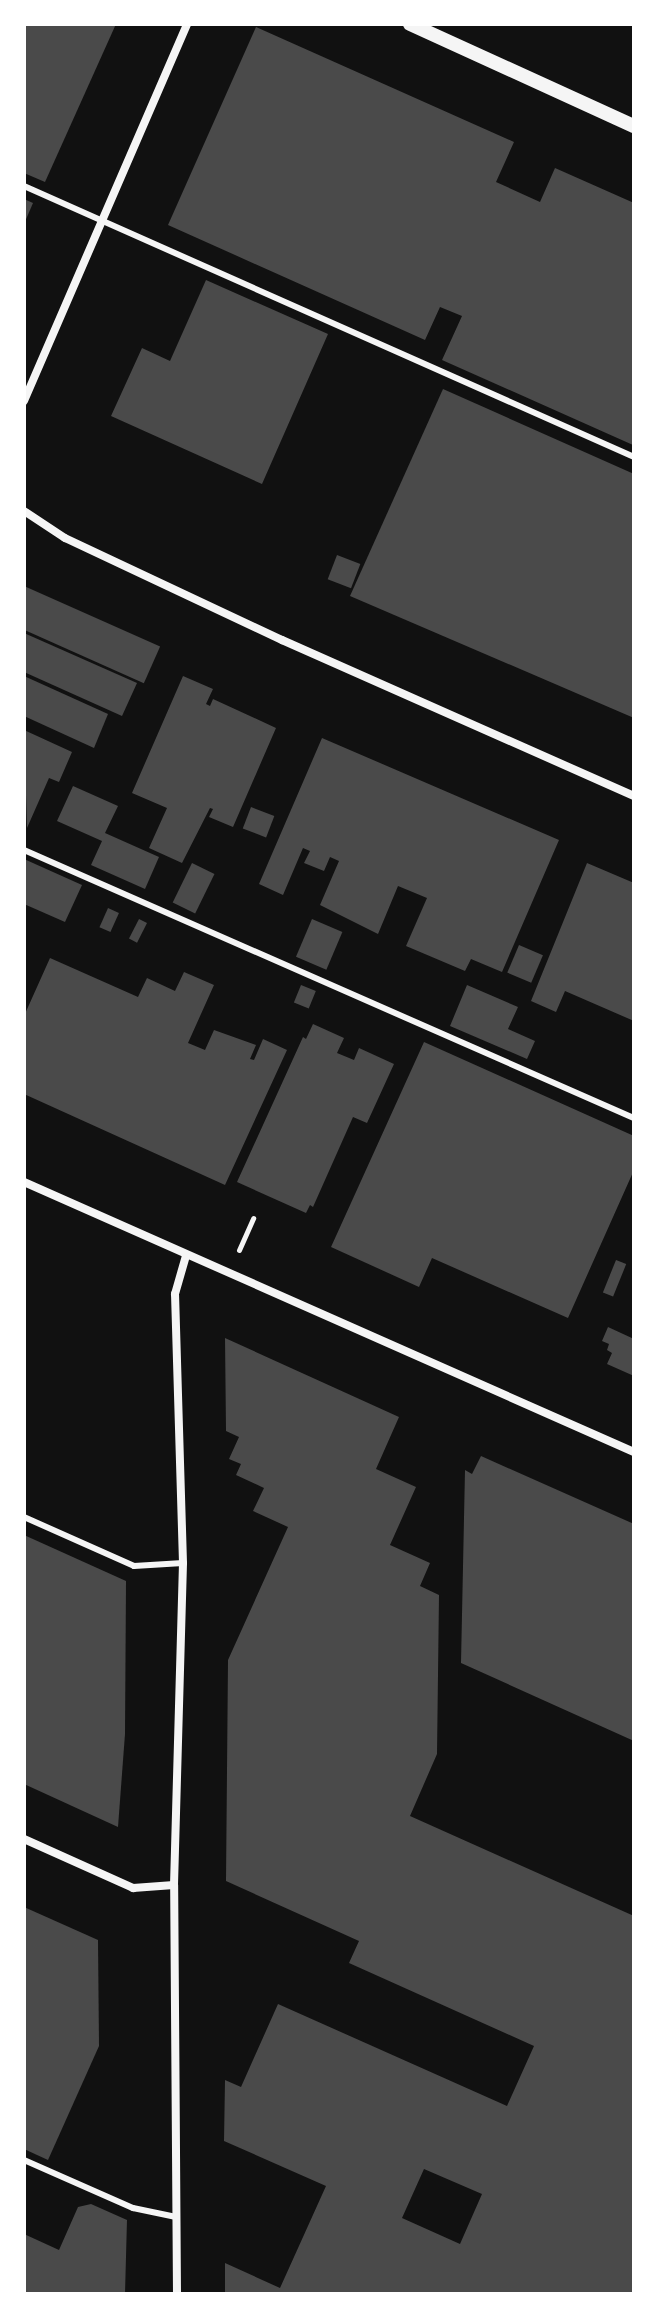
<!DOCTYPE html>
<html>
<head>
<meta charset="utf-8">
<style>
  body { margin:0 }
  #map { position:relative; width:658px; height:2318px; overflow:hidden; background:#111; font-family:Manrope,sans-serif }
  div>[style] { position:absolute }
  .building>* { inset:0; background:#4a4a4a; transform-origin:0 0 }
  .path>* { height:5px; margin:-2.5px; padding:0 2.5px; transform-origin:2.5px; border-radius:2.5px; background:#f5f5f5 }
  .service>* { height:6px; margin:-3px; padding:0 3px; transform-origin:3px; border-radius:3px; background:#f5f5f5 }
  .minor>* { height:8px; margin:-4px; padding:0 4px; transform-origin:4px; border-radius:4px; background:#f5f5f5 }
  .tertiary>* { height:14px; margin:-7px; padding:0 7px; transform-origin:7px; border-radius:7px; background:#f5f5f5 }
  span { translate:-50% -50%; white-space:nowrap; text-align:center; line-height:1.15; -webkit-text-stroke:8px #fff; paint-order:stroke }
  .frame { position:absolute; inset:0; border:26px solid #fff; pointer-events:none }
</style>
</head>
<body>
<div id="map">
  <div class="building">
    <i style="clip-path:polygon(24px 24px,116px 24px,45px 182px,24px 173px)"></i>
    <i style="clip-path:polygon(256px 27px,514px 142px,496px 182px,540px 202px,555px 168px,634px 203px,633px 445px,442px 360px,462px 316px,440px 307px,425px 340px,168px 225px)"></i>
    <i style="clip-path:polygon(24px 199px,33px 203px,24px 224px)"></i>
    <i style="clip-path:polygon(206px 280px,328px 334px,262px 484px,111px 416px,142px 348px,170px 361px)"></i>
    <i style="clip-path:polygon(443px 389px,634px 474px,634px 718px,350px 596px)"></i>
    <i style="left:337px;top:555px;width:25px;height:26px;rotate:21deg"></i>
    <i style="left:24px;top:586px;width:149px;height:40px;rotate:24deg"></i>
    <i style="clip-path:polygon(24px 633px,137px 683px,122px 716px,24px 672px)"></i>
    <i style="clip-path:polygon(24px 676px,108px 714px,94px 748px,24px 716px)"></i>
    <i style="clip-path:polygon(183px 676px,213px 689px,206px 704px,210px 706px,213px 699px,276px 728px,233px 827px,209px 817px,213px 809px,210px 808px,182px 863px,149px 848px,167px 808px,132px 793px)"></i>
    <i style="clip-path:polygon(24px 730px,72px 752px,59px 782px,49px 778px,27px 828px)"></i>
    <i style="clip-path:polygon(322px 738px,559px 840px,502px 972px,471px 959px,465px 971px,406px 946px,427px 898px,398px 886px,378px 934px,320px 905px,339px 861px,330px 857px,324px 871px,304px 863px,310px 851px,303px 848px,283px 895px,259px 884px)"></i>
    <i style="clip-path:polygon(73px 786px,118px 806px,105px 833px,159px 857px,145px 889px,91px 865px,102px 841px,57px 821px)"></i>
    <i style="left:251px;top:807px;width:25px;height:23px;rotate:21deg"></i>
    <i style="clip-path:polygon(24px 859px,82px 885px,65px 922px,24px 904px)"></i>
    <i style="left:192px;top:863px;width:25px;height:44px;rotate:26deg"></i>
    <i style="clip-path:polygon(587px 863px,634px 883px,634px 1021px,565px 991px,556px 1012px,531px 1001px)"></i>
    <i style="left:108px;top:908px;width:12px;height:21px;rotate:24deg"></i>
    <i style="left:139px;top:919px;width:9px;height:22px;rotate:27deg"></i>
    <i style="left:312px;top:919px;width:33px;height:41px;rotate:23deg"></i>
    <i style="left:519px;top:945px;width:26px;height:30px;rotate:23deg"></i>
    <i style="clip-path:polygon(50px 958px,138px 997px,147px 978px,175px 991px,184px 972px,214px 985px,188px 1043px,205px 1050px,214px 1030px,256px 1045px,250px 1059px,254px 1060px,263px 1039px,287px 1050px,225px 1185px,24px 1094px,24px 1016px)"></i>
    <i style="left:301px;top:985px;width:16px;height:19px;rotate:22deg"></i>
    <i style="clip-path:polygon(467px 985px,518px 1007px,508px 1029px,535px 1041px,527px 1059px,450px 1026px)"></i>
    <i style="clip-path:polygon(313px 1024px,344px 1038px,337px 1053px,354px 1060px,359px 1048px,394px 1064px,367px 1123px,353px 1117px,313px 1207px,310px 1205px,306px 1213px,237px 1182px,303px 1037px,306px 1039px)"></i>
    <i style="clip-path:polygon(424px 1042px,634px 1136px,634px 1170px,568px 1318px,432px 1258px,419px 1287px,331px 1247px)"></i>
    <i style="left:616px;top:1260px;width:11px;height:35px;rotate:22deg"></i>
    <i style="clip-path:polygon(608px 1327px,634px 1339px,634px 1376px,607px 1364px,612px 1353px,607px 1350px,609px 1344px,602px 1341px)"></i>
    <i style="clip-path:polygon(evenodd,225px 1338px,399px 1417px,376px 1469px,416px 1487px,390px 1545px,430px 1563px,420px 1586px,439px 1595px,437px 1754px,410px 1816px,634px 1916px,634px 2294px,225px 2294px,225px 2263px,280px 2288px,326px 2186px,224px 2141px,225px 2080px,241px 2087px,278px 2004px,507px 2106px,534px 2046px,349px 1963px,359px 1941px,226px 1881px,228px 1660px,288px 1527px,253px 1511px,264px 1488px,236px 1475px,241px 1464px,229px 1459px,239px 1437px,226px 1431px,225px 1338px,424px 2169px,482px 2194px,460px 2244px,402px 2218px,424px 2169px)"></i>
    <i style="clip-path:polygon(481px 1456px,634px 1524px,634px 1741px,461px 1663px,465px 1470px,472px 1474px)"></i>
    <i style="clip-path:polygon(24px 1535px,126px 1581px,125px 1734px,118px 1827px,24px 1784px)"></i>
    <i style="clip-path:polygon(24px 1907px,98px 1940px,99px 2046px,48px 2160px,24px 2149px)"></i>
    <i style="clip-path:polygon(91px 2204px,127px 2220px,125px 2294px,24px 2294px,24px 2234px,59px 2250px,78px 2207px)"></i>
  </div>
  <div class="path">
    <i style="left:239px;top:1250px;width:35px;rotate:-66deg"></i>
  </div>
  <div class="service">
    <i style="left:24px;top:186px;width:667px;rotate:23.95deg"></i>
    <i style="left:24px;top:850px;width:666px;rotate:23.72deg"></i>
    <i style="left:24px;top:1517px;width:120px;rotate:24deg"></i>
    <i style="left:134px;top:1566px;width:49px;rotate:-3.5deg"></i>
    <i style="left:24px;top:2160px;width:119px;rotate:23.8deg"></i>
    <i style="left:133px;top:2208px;width:44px;rotate:11.8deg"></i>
  </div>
  <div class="minor">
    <i style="left:24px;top:401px;width:411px;rotate:-66.6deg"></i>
    <i style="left:24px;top:511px;width:49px;rotate:33.4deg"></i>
    <i style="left:65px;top:538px;width:240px;rotate:25.2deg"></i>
    <i style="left:282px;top:640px;width:385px;rotate:23.9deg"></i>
    <i style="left:24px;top:1182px;width:667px;rotate:23.88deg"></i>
    <i style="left:24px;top:1839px;width:120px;rotate:24.2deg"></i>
    <i style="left:133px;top:1888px;width:41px;rotate:-4.2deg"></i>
    <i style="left:177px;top:2294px;width:409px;rotate:-90.4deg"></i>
    <i style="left:174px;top:1885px;width:322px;rotate:-88.4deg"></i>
    <i style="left:183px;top:1563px;width:269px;rotate:-91.7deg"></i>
    <i style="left:175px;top:1294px;width:40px;rotate:-74deg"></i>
  </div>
  <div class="tertiary">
    <i style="left:410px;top:24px;width:246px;rotate:24.5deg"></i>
  </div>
  <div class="frame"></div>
</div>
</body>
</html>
